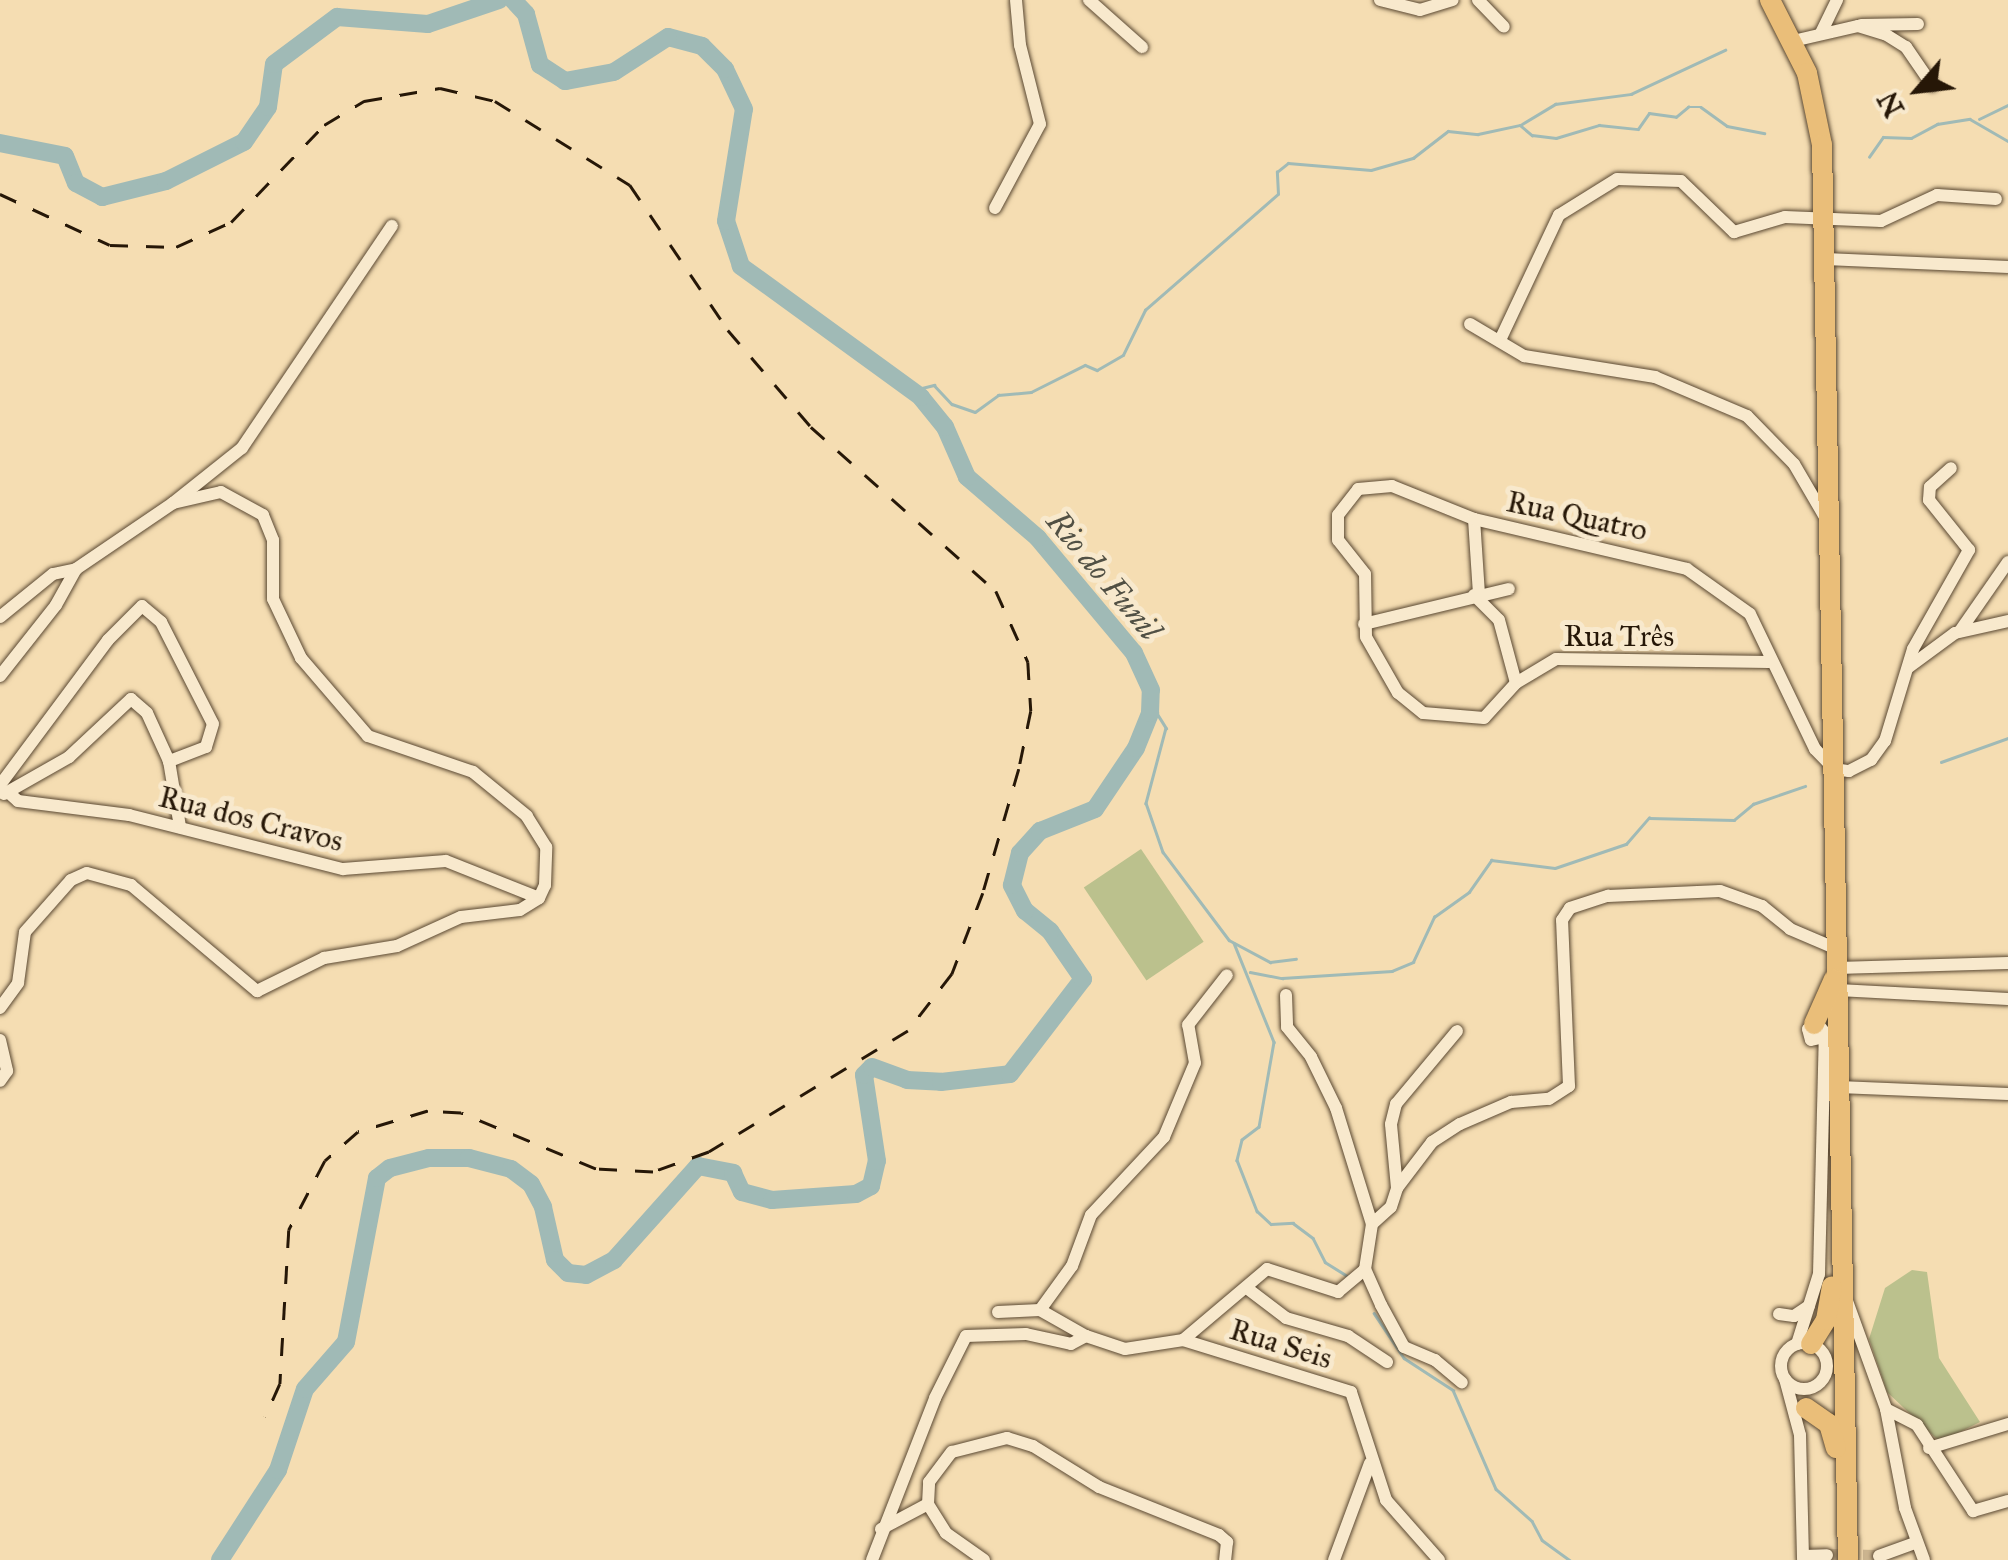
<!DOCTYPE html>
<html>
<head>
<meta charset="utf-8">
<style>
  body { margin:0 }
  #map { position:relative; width:2008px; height:1560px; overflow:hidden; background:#f5ddb2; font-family:"IM FELL Great Primer",serif }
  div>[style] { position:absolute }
  .green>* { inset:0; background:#bbc18d; transform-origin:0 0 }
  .stream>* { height:2.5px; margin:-1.25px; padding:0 1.25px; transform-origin:1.25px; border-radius:1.25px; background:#a0bab6 }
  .river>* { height:18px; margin:-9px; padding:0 9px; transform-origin:9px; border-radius:9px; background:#a0bab6 }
  .minor-tunnel>* { height:12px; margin-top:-6px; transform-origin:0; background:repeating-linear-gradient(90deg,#ccb590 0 12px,transparent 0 18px) }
  .roads { filter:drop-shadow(0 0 2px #5a4832) drop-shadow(0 0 2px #5a4832) }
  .minor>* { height:12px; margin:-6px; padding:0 6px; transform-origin:6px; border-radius:6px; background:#f8e9cd }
  .minor>.ring { margin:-6px; padding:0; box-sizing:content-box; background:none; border:12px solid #f8e9cd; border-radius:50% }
  .primary>* { height:20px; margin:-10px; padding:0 10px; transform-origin:10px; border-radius:10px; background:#eabe79 }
  .rail>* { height:2.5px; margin-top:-1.25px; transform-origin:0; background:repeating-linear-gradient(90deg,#261707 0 18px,transparent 0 36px) }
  span { translate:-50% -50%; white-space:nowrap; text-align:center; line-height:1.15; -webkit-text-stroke:10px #f8e9cd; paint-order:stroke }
  .street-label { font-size:30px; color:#261707 }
  .water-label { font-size:32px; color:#515044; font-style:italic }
  .north { position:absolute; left:1868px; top:40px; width:100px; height:100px; -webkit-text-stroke:8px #f8e9cd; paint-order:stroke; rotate:242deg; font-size:28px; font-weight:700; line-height:40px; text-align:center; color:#261707 }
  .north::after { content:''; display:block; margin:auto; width:35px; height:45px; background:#261707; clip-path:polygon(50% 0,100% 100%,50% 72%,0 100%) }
</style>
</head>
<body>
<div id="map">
  <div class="green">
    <i style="left:1141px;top:849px;width:112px;height:69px;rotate:56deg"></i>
    <i style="clip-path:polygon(1912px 1270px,1927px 1272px,1939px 1358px,1980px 1422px,1940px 1442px,1887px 1392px,1869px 1339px,1885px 1288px)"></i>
  </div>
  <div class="stream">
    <i style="left:1979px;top:119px;width:32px;rotate:-26deg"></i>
    <i style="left:1522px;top:124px;width:39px;rotate:-31deg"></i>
    <i style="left:1555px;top:104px;width:77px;rotate:-7.5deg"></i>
    <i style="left:1631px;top:94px;width:104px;rotate:-25.1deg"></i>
    <i style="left:1869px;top:157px;width:24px;rotate:-55deg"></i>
    <i style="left:1883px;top:137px;width:28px;rotate:2deg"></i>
    <i style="left:1911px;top:138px;width:30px;rotate:-28deg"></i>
    <i style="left:1937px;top:124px;width:33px;rotate:-9deg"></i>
    <i style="left:1970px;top:119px;width:44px;rotate:30.1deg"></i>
    <i style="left:914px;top:390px;width:21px;rotate:-14deg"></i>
    <i style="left:934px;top:385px;width:26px;rotate:47deg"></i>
    <i style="left:952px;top:404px;width:24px;rotate:19deg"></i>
    <i style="left:975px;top:412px;width:29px;rotate:-36deg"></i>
    <i style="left:998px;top:395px;width:33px;rotate:-5deg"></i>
    <i style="left:1031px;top:392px;width:60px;rotate:-26.6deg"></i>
    <i style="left:1085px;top:365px;width:13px;rotate:23deg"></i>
    <i style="left:1097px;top:370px;width:30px;rotate:-30deg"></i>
    <i style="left:1123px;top:355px;width:50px;rotate:-63.9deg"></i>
    <i style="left:1145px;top:310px;width:176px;rotate:-41.1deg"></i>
    <i style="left:1278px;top:194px;width:22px;rotate:-93deg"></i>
    <i style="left:1277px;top:172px;width:14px;rotate:-39deg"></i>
    <i style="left:1288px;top:163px;width:83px;rotate:4.8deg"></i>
    <i style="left:1371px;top:170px;width:44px;rotate:-15.9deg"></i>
    <i style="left:1413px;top:158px;width:44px;rotate:-37.6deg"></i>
    <i style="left:1448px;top:131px;width:30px;rotate:6deg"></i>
    <i style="left:1478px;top:134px;width:43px;rotate:-12.1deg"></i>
    <i style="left:1520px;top:125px;width:16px;rotate:40deg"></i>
    <i style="left:1532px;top:135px;width:24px;rotate:7deg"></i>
    <i style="left:1556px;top:138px;width:45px;rotate:-16.8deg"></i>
    <i style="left:1599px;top:125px;width:39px;rotate:6deg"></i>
    <i style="left:1638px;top:129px;width:19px;rotate:-55deg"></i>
    <i style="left:1649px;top:113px;width:27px;rotate:8deg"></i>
    <i style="left:1676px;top:117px;width:16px;rotate:-40deg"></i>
    <i style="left:1688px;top:107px;width:13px"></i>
    <i style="left:1701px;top:107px;width:32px;rotate:36deg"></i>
    <i style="left:1727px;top:126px;width:38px;rotate:11deg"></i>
    <i style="left:1150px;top:702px;width:31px;rotate:58deg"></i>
    <i style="left:1166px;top:728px;width:78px;rotate:104.9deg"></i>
    <i style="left:1146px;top:803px;width:52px;rotate:70.9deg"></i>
    <i style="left:1163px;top:852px;width:110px;rotate:53.1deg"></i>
    <i style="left:1229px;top:940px;width:47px;rotate:28.2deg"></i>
    <i style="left:1270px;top:962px;width:26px;rotate:-7deg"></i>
    <i style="left:1941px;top:762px;width:71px;rotate:-19.7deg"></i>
    <i style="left:1234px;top:943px;width:107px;rotate:68deg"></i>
    <i style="left:1274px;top:1042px;width:86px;rotate:100deg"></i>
    <i style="left:1259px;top:1127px;width:21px;rotate:143deg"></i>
    <i style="left:1242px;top:1140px;width:21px;rotate:104deg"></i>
    <i style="left:1237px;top:1160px;width:55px;rotate:68.6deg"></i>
    <i style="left:1257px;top:1211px;width:19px;rotate:43deg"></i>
    <i style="left:1271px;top:1224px;width:22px;rotate:-3deg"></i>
    <i style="left:1293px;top:1223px;width:25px;rotate:37deg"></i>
    <i style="left:1313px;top:1238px;width:27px;rotate:63deg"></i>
    <i style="left:1325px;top:1262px;width:25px;rotate:32deg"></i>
    <i style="left:1250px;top:972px;width:33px;rotate:11deg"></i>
    <i style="left:1282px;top:978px;width:110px;rotate:-3.6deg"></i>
    <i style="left:1392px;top:971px;width:23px;rotate:-23deg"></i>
    <i style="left:1413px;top:962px;width:50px;rotate:-65deg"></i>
    <i style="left:1434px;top:917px;width:43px;rotate:-35.5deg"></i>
    <i style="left:1469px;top:892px;width:39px;rotate:-55deg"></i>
    <i style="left:1491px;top:860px;width:64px;rotate:7.1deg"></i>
    <i style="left:1555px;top:868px;width:75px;rotate:-18.7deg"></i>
    <i style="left:1626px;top:844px;width:35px;rotate:-49deg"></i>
    <i style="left:1649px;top:818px;width:85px;rotate:1.3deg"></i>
    <i style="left:1734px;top:820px;width:25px;rotate:-40deg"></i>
    <i style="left:1753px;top:804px;width:55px;rotate:-19.1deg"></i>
    <i style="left:1374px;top:1313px;width:54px;rotate:56.3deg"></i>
    <i style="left:1404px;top:1358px;width:59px;rotate:33.1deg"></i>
    <i style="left:1453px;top:1390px;width:108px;rotate:66.5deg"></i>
    <i style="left:1496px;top:1489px;width:48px;rotate:41.6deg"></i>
    <i style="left:1532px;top:1521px;width:21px;rotate:62deg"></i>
    <i style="left:1542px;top:1540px;width:34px;rotate:36deg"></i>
  </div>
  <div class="river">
    <i style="left:0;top:143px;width:66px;rotate:11.3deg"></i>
    <i style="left:65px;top:156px;width:29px;rotate:68deg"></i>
    <i style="left:76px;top:183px;width:30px;rotate:28deg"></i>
    <i style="left:102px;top:197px;width:66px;rotate:-14deg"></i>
    <i style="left:166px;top:181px;width:87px;rotate:-26.6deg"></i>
    <i style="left:244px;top:142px;width:42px;rotate:-55.6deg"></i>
    <i style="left:268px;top:107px;width:43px;rotate:-82.1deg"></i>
    <i style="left:274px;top:64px;width:79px;rotate:-36.7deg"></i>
    <i style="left:337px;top:17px;width:91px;rotate:4.4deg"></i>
    <i style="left:428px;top:24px;width:75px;rotate:-18.7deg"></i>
    <i style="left:220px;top:1560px;width:107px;rotate:-57.2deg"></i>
    <i style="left:278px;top:1470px;width:85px;rotate:-71.6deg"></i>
    <i style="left:305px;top:1389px;width:62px;rotate:-48.9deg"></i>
    <i style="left:346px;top:1342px;width:167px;rotate:-79.3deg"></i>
    <i style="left:377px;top:1178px;width:16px;rotate:-38deg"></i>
    <i style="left:390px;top:1168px;width:40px;rotate:-14.4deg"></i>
    <i style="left:429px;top:1158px;width:40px"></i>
    <i style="left:469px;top:1158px;width:43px;rotate:14.7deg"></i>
    <i style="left:511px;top:1169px;width:25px;rotate:37deg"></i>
    <i style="left:531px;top:1184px;width:26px;rotate:62deg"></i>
    <i style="left:543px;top:1207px;width:54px;rotate:77.2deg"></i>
    <i style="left:555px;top:1260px;width:18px;rotate:45deg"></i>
    <i style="left:568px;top:1273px;width:18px;rotate:6deg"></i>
    <i style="left:586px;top:1275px;width:32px;rotate:-28deg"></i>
    <i style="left:614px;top:1260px;width:126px;rotate:-48.2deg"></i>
    <i style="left:698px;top:1166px;width:36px;rotate:11deg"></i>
    <i style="left:733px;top:1173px;width:21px;rotate:65deg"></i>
    <i style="left:742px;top:1192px;width:31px;rotate:15deg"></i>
    <i style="left:772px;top:1200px;width:84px;rotate:-4.1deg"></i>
    <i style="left:856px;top:1194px;width:17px;rotate:-28deg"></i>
    <i style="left:871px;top:1186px;width:26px;rotate:-77deg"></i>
    <i style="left:877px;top:1161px;width:87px;rotate:-98.6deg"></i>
    <i style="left:864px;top:1075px;width:11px;rotate:-45deg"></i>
    <i style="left:872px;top:1067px;width:37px;rotate:20deg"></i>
    <i style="left:907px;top:1080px;width:34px;rotate:3deg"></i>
    <i style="left:941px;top:1082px;width:69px;rotate:-6.6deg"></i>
    <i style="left:1010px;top:1074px;width:120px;rotate:-52.5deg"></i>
    <i style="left:1083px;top:979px;width:58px;rotate:-124.5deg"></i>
    <i style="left:1050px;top:931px;width:32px;rotate:-141deg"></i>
    <i style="left:1025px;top:911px;width:29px;rotate:-117deg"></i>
    <i style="left:1012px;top:885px;width:33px;rotate:-76deg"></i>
    <i style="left:1020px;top:853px;width:30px;rotate:-48deg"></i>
    <i style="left:1040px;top:831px;width:59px;rotate:-21.8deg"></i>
    <i style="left:1095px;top:809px;width:73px;rotate:-56.1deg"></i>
    <i style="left:1136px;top:748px;width:38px;rotate:-68deg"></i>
    <i style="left:1150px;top:713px;width:23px;rotate:-88deg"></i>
    <i style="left:1151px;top:690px;width:41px;rotate:-114.7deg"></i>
    <i style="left:1134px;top:653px;width:150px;rotate:-129.9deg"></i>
    <i style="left:1038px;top:538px;width:94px;rotate:-139.3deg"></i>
    <i style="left:967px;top:477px;width:55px;rotate:-113.7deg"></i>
    <i style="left:945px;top:427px;width:38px;rotate:-129deg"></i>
    <i style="left:921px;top:397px;width:223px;rotate:-144deg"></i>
    <i style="left:741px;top:266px;width:47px;rotate:-108.4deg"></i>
    <i style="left:726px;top:221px;width:113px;rotate:-80.9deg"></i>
    <i style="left:744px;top:109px;width:44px;rotate:-115.4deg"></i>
    <i style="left:725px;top:69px;width:33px;rotate:-135deg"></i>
    <i style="left:702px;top:46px;width:35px;rotate:-165deg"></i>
    <i style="left:668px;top:37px;width:64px;rotate:147.1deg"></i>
    <i style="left:614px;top:72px;width:50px;rotate:169.6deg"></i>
    <i style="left:565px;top:81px;width:30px;rotate:-147deg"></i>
    <i style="left:540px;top:65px;width:53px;rotate:-105.4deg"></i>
    <i style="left:526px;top:14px;width:19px;rotate:-133deg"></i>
  </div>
  <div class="minor-tunnel">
    <i style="left:1827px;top:1555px;width:52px;rotate:1.1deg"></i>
  </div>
  <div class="roads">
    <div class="minor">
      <i style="left:1089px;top:0;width:71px;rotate:41.6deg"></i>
      <i style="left:1380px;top:0;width:41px;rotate:14deg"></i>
      <i style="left:1420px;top:10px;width:34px;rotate:-17deg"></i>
      <i style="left:1478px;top:0;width:37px;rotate:46deg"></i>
      <i style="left:1861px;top:25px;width:57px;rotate:-1deg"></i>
      <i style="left:1821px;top:33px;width:37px;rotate:-64deg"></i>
      <i style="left:1793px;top:41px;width:67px;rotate:-13deg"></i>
      <i style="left:1858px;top:26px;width:28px;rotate:17deg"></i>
      <i style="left:1885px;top:34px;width:25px;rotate:32deg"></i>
      <i style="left:1906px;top:47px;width:46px;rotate:55.6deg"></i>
      <i style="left:995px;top:208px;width:95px;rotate:-61.8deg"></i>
      <i style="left:1040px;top:124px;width:81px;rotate:-104.2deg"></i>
      <i style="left:1020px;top:45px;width:45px;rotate:-95.1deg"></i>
      <i style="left:1826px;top:259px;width:182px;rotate:2.5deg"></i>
      <i style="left:1470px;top:324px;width:63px;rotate:30.7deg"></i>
      <i style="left:1524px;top:356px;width:133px;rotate:9.1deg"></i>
      <i style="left:1655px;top:377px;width:100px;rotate:23deg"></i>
      <i style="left:1747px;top:416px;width:67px;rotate:45.6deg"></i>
      <i style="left:1794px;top:464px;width:61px;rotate:59.7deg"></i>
      <i style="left:1501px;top:338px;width:136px;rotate:-64.8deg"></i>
      <i style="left:1559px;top:215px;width:68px;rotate:-31.8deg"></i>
      <i style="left:1617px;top:179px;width:64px;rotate:1.8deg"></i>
      <i style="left:1681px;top:181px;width:74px;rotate:43.9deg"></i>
      <i style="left:1734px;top:232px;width:53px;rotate:-16.4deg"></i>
      <i style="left:1785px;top:217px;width:96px;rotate:2.4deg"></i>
      <i style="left:1881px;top:221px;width:62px;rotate:-24.9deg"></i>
      <i style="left:1937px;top:195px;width:59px;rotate:3.9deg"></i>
      <i style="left:1474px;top:519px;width:75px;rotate:86.2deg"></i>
      <i style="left:1474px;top:595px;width:35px;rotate:45deg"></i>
      <i style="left:1499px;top:620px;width:65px;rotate:74.9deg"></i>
      <i style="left:0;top:617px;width:68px;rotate:-39.1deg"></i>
      <i style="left:53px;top:574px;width:24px;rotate:-12deg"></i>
      <i style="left:76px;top:569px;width:117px;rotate:-34.2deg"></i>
      <i style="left:173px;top:503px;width:88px;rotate:-38.6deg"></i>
      <i style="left:242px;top:448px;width:268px;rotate:-56deg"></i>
      <i style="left:1364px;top:624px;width:149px;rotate:-13.6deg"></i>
      <i style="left:1960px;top:631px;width:84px;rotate:-55.2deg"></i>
      <i style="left:1769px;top:662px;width:213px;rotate:-179.2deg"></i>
      <i style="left:1556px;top:659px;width:47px;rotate:149deg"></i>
      <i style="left:1516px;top:683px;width:47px;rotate:132.4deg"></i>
      <i style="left:1484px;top:718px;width:61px;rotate:-175.3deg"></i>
      <i style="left:1423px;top:713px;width:32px;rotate:-141deg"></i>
      <i style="left:1398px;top:693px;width:64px;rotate:-119.7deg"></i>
      <i style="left:1366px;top:637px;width:63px;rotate:-90.9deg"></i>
      <i style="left:1365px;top:574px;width:43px;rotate:-128.5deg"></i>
      <i style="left:1338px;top:540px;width:25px;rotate:-90deg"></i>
      <i style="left:1338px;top:515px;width:33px;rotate:-52deg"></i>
      <i style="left:1358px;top:489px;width:34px;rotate:-5deg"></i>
      <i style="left:1392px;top:486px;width:88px;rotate:21.9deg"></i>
      <i style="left:1474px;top:519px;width:219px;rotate:13.2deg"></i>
      <i style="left:1687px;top:569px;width:77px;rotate:35.5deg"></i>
      <i style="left:1750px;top:614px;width:150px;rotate:64.3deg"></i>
      <i style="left:1815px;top:749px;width:28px;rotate:46deg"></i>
      <i style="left:1834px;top:769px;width:15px;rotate:8deg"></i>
      <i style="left:1849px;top:771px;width:25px;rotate:-27deg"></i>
      <i style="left:1871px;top:760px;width:24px;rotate:-54deg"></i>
      <i style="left:1885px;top:741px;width:96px;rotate:-73.1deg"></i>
      <i style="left:1913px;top:649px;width:114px;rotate:-60.5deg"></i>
      <i style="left:1969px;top:550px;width:64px;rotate:-128.7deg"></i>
      <i style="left:1929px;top:500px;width:13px;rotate:-86deg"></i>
      <i style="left:1930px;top:487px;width:28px;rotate:-42deg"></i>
      <i style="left:1909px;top:667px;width:57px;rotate:-36.5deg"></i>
      <i style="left:1955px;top:633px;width:54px;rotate:-12.8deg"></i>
      <i style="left:0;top:676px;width:90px;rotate:-51.7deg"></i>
      <i style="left:56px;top:605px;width:41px;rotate:-60.9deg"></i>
      <i style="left:0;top:785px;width:181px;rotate:-53.3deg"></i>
      <i style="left:108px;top:640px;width:48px;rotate:-45deg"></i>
      <i style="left:142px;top:606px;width:25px;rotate:40deg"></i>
      <i style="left:161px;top:622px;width:114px;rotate:63deg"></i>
      <i style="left:213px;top:724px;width:24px;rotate:107deg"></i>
      <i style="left:206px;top:747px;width:40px;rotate:159deg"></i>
      <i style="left:8px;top:792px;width:13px;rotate:42deg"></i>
      <i style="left:18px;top:801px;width:112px;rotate:7.2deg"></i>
      <i style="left:129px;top:815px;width:221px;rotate:14.2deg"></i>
      <i style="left:343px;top:869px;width:103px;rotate:-4.4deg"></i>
      <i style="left:446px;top:861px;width:100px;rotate:21.7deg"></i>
      <i style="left:4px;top:794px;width:75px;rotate:-29.6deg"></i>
      <i style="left:69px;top:757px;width:85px;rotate:-43.1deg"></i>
      <i style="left:131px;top:699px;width:21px;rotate:41deg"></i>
      <i style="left:147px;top:713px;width:53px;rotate:65.4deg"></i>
      <i style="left:169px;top:761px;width:67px;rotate:80.5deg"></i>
      <i style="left:1837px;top:968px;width:171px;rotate:-1.7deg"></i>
      <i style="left:1838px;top:990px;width:170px;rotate:3deg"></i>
      <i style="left:1286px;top:995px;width:32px;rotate:88deg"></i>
      <i style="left:1287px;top:1027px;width:38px;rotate:51deg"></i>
      <i style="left:1311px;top:1057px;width:57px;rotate:63.9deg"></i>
      <i style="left:1336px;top:1108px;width:121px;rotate:72.8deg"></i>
      <i style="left:1372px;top:1224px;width:46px;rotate:98.8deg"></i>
      <i style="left:1365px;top:1269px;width:39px;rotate:66deg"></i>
      <i style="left:1381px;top:1305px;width:48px;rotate:61.3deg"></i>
      <i style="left:1404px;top:1347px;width:34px;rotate:23deg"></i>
      <i style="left:1435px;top:1360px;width:35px;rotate:40deg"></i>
      <i style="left:0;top:1008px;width:31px;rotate:-54deg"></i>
      <i style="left:18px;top:983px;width:51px;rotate:-82.2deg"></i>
      <i style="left:25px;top:932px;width:69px;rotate:-48.5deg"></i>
      <i style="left:71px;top:880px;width:17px;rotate:-24deg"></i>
      <i style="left:87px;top:873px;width:46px;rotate:15.3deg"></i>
      <i style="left:131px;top:885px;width:165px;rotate:40.1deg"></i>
      <i style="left:257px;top:991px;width:75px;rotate:-26.2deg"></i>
      <i style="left:324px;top:958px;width:74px;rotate:-9.3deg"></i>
      <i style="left:397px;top:946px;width:70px;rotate:-24.4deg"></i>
      <i style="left:461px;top:917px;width:59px;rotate:-6.8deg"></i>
      <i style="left:520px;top:910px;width:22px;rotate:-32deg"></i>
      <i style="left:539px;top:898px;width:14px;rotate:-65deg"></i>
      <i style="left:545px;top:885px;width:38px;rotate:-88deg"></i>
      <i style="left:546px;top:847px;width:36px;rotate:-122deg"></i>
      <i style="left:527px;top:816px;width:70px;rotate:-140.8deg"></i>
      <i style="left:473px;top:772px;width:111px;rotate:-161.1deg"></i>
      <i style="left:368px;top:736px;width:103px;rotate:-130.7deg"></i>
      <i style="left:301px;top:658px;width:65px;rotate:-115.4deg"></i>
      <i style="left:273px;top:599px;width:59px;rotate:-90deg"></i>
      <i style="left:273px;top:540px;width:27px;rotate:-112deg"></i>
      <i style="left:263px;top:515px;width:48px;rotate:-151.3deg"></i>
      <i style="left:221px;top:492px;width:49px;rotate:167.1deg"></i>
      <i style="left:0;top:1040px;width:32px;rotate:77deg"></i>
      <i style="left:7px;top:1071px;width:12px;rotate:125deg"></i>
      <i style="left:1839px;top:1087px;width:169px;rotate:2.4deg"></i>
      <i style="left:1397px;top:1188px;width:58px;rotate:-52.7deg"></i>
      <i style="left:1432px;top:1142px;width:33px;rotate:-33deg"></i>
      <i style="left:1460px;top:1124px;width:56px;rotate:-23.3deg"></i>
      <i style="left:1511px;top:1102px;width:38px;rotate:-5deg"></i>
      <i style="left:1549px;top:1099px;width:24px;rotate:-33deg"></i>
      <i style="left:1569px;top:1086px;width:166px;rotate:-92.4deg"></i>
      <i style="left:1562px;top:920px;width:14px;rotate:-56deg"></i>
      <i style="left:1570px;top:908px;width:40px;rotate:-18deg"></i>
      <i style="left:1608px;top:896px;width:112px;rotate:-2.6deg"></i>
      <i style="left:1720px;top:891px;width:45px;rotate:19.7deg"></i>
      <i style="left:1762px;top:906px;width:36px;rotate:39deg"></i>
      <i style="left:1790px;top:929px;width:51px;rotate:23.1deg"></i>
      <i style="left:1372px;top:1224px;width:25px;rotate:-42deg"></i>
      <i style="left:1391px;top:1207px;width:20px;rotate:-72deg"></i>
      <i style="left:1397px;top:1188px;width:64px;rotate:-95.4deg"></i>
      <i style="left:1391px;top:1124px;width:21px;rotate:-76deg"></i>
      <i style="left:1396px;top:1104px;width:95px;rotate:-50.1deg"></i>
      <i style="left:1248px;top:1289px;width:48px;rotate:37.3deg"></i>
      <i style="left:1286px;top:1318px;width:65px;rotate:16.2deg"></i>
      <i style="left:1348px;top:1336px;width:47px;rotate:33.7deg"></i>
      <i style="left:1847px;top:1301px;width:115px;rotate:70.1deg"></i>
      <i style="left:1886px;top:1409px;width:101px;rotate:79.1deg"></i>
      <i style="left:1905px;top:1508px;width:55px;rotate:69.9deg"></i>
      <i style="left:1040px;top:1310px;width:54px;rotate:-54deg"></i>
      <i style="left:1072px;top:1266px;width:54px;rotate:-69.6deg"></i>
      <i style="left:1091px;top:1215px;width:107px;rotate:-46.9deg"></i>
      <i style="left:1164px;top:1137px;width:80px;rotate:-67.3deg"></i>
      <i style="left:1195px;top:1063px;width:39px;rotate:-100deg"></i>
      <i style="left:1188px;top:1025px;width:63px;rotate:-52deg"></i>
      <i style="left:998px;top:1312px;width:42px;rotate:-2.7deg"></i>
      <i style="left:1040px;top:1310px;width:53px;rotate:29.5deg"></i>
      <i style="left:1779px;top:1314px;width:15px;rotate:8deg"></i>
      <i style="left:1794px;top:1316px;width:18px;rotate:-34deg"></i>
      <i style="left:1183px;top:1340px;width:176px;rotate:17.2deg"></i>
      <i style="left:1351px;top:1392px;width:114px;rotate:72deg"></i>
      <i style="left:1386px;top:1500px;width:80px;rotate:48.5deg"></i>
      <i class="ring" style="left:1781px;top:1343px;width:34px;height:34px"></i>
      <i style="left:1797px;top:1344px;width:73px;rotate:-72.6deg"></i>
      <i style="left:1819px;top:1274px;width:241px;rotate:-88.6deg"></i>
      <i style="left:1825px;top:1033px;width:11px;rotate:-128deg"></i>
      <i style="left:1818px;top:1024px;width:11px;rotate:153deg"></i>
      <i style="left:1808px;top:1029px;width:11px;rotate:75deg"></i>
      <i style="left:1811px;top:1040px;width:13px;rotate:-13deg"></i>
      <i style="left:1785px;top:1379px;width:58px;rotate:75deg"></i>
      <i style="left:1800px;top:1435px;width:125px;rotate:88.6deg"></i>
      <i style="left:1886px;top:1409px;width:35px;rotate:27deg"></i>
      <i style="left:1917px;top:1425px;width:103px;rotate:56.9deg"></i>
      <i style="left:1973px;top:1511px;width:36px;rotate:-16deg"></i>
      <i style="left:1929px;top:1448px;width:83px;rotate:-16.9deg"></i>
      <i style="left:881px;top:1529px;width:53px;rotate:-28deg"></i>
      <i style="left:1804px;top:1556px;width:23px;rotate:-2deg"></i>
      <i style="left:1879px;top:1556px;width:37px;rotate:-20deg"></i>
      <i style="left:872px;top:1560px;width:174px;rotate:-68.7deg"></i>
      <i style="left:935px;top:1398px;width:69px;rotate:-63.4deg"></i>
      <i style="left:966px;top:1336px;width:60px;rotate:-1.9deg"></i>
      <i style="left:1026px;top:1334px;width:46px;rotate:12.5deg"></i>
      <i style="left:1071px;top:1344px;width:17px;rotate:-28deg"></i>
      <i style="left:1086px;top:1336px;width:41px;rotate:18.4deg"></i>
      <i style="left:1125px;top:1349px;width:59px;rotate:-8.8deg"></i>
      <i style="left:1183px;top:1340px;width:110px;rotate:-40.2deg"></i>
      <i style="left:1267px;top:1269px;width:75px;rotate:17.9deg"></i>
      <i style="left:1338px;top:1292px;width:35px;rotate:-40deg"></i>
      <i style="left:984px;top:1560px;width:47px;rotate:-144.6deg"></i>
      <i style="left:946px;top:1533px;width:34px;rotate:-122deg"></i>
      <i style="left:928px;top:1504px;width:22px;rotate:-87deg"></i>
      <i style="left:929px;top:1482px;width:38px;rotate:-53deg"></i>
      <i style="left:952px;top:1452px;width:57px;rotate:-14.3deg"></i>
      <i style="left:1007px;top:1438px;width:27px;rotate:17deg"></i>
      <i style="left:1033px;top:1446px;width:78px;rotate:31.8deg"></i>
      <i style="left:1099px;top:1487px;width:129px;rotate:21.8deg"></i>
      <i style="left:1219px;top:1535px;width:11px;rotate:41deg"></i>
      <i style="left:1227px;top:1542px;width:18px;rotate:96deg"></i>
      <i style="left:1334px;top:1560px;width:103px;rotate:-69.6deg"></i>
    </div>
    <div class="primary">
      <i style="left:1770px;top:0;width:82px;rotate:63.1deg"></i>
      <i style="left:1807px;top:73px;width:74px;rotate:78.2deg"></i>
      <i style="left:1822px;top:145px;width:1415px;rotate:88.95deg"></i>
      <i style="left:1814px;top:1024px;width:49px;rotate:-66deg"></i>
      <i style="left:1811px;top:1344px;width:28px;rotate:-58deg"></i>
      <i style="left:1826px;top:1320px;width:34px;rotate:-80deg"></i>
      <i style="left:1806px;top:1408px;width:28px;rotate:35deg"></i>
      <i style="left:1829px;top:1424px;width:25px;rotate:74deg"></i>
    </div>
  </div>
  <div class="rail">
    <i style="left:0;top:194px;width:121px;rotate:24.9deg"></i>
    <i style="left:110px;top:245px;width:66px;rotate:1.7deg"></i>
    <i style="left:176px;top:247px;width:60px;rotate:-24.4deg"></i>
    <i style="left:231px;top:222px;width:134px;rotate:-46.2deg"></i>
    <i style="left:324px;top:125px;width:47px;rotate:-31deg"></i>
    <i style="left:364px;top:101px;width:77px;rotate:-9.7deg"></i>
    <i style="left:440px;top:88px;width:57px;rotate:13.3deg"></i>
    <i style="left:495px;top:101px;width:159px;rotate:31.9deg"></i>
    <i style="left:630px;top:185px;width:175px;rotate:55.9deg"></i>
    <i style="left:728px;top:330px;width:128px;rotate:49.4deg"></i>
    <i style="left:811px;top:427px;width:247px;rotate:41.6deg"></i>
    <i style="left:996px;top:591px;width:78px;rotate:65.7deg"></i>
    <i style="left:1028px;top:662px;width:49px;rotate:86.5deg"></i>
    <i style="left:1031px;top:711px;width:59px;rotate:101.7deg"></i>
    <i style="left:1019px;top:769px;width:129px;rotate:106.2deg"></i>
    <i style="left:983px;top:893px;width:87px;rotate:110.9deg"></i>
    <i style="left:952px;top:974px;width:72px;rotate:127.7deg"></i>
    <i style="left:908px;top:1031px;width:233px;rotate:148.7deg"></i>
    <i style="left:709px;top:1152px;width:59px;rotate:160.3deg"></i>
    <i style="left:653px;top:1172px;width:57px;rotate:-177deg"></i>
    <i style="left:596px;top:1169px;width:146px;rotate:-157.5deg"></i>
    <i style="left:461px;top:1113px;width:33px;rotate:-177deg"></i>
    <i style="left:428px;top:1111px;width:73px;rotate:163.3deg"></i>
    <i style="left:358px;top:1132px;width:44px;rotate:138.7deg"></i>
    <i style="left:325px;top:1161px;width:78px;rotate:117.6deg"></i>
    <i style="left:289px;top:1230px;width:154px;rotate:93.3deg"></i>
    <i style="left:280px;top:1384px;width:36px;rotate:114deg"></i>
  </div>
  <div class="street-label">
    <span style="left:1577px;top:516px;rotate:12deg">Rua Quatro</span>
    <span style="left:1619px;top:636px">Rua Três</span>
    <span style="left:251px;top:819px;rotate:14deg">Rua dos Cravos</span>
    <span style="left:1281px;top:1344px;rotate:17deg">Rua Seis</span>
  </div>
  <div class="water-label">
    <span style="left:1103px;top:576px;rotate:50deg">Rio do Funil</span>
  </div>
  <div class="north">N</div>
</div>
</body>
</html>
